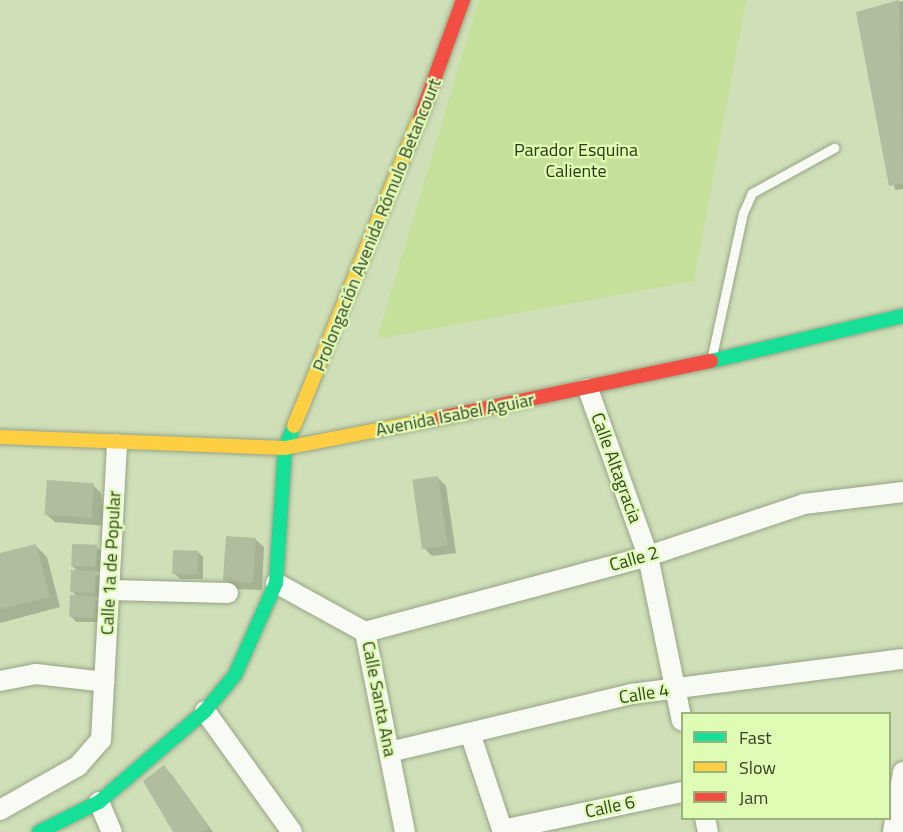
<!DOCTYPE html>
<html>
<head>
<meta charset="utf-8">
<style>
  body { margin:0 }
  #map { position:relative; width:903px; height:832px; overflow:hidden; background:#cfdfb8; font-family:"Titillium Web",sans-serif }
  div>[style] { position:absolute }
  .green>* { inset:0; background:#c5e09b }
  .shadow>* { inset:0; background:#0003 }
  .building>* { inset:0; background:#b1bd9f; transform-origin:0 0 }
  .roads { filter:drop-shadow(0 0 2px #97a485) drop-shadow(0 0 2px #97a485) }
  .lane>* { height:9px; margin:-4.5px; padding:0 4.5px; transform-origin:4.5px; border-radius:4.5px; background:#f8faf4 }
  .street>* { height:20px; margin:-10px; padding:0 10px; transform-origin:10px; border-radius:10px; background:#f8faf4 }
  .fast>* { height:14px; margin:-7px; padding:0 7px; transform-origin:7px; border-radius:7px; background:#16e098 }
  .slow>* { height:14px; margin:-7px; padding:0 7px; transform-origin:7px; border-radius:7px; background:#ffcf43 }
  .jam>* { height:14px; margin:-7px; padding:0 7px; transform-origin:7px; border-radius:7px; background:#f24e42 }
  span { translate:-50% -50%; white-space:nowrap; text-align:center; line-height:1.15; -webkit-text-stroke:4.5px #dffcb5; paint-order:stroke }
  .park-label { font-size:18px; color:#29390d }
  .street-label { font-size:18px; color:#364226 }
  .legend { position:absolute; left:681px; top:712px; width:210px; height:108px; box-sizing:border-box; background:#dffcb5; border:2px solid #9bb27c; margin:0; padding:8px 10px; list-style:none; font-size:18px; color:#364226 }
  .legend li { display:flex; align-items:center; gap:12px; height:30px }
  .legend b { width:30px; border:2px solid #9bb27c }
</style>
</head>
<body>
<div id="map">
  <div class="green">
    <i style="clip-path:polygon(479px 0,746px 0,694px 281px,377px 339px)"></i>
  </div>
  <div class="shadow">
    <i style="clip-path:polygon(903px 1px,903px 189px,895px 190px,857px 13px)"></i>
    <i style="clip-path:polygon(438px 478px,446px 486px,456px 553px,432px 556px,424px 548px)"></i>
    <i style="clip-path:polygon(93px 485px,101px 493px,106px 526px,55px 522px,46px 514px)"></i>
    <i style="clip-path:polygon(255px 539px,264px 547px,262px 590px,235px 589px,226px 580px)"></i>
    <i style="clip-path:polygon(36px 546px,47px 557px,60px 607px,0 623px,0 555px)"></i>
    <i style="clip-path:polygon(96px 547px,102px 552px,101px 572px,95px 572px,101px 578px,100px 598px,95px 597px,100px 603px,100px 622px,76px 622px,71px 616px,77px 597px,72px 591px,79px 572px,72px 566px)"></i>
    <i style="clip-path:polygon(198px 552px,203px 557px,203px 579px,180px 579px,175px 574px)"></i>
    <i style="clip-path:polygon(164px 767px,172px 775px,213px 832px,174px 832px)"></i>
  </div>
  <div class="building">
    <i style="clip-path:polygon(899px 0,903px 183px,889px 186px,856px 12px)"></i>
    <i style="left:438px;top:476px;width:70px;height:26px;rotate:82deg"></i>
    <i style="left:47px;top:480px;width:47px;height:35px;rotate:4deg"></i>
    <i style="left:226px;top:536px;width:30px;height:45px;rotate:4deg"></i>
    <i style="clip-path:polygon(36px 544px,50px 597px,0 609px,0 553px)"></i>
    <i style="left:72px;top:544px;width:25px;height:22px;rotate:2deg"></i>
    <i style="left:173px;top:550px;width:25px;height:24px;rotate:2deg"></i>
    <i style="left:71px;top:570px;width:25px;height:22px;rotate:2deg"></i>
    <i style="left:70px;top:595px;width:26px;height:22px;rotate:2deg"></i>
    <i style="clip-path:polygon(164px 765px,209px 828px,203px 832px,173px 832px,143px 781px)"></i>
  </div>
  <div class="roads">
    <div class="lane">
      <i style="left:712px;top:356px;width:146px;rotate:-77.8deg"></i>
      <i style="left:743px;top:213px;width:22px;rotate:-66deg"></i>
      <i style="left:752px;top:193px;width:94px;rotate:-28.8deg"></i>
    </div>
    <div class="street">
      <i style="left:588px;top:389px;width:177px;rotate:70.2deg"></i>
      <i style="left:648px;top:556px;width:168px;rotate:78.4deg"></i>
      <i style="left:276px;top:583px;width:102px;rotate:28.8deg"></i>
      <i style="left:111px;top:590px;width:117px;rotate:1.5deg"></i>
      <i style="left:365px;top:632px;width:293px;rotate:-15deg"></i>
      <i style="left:648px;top:556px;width:164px;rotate:-18.4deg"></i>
      <i style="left:804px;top:504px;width:100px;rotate:-6.9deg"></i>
      <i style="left:365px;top:632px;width:204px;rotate:78.7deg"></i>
      <i style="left:0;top:681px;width:37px;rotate:-11deg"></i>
      <i style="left:36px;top:674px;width:69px;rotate:6.6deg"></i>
      <i style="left:205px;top:711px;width:149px;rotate:54.3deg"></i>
      <i style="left:470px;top:733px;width:104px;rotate:71.6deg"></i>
      <i style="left:390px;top:752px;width:249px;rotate:-13.5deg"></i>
      <i style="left:632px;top:694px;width:273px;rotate:-7.4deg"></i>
      <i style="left:99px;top:802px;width:33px;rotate:67deg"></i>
      <i style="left:0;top:810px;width:90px;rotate:-29.4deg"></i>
      <i style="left:78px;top:766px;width:35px;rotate:-49deg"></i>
      <i style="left:101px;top:740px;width:296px;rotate:-86.9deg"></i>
      <i style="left:705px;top:818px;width:14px;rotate:78deg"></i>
      <i style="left:502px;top:830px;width:184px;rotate:-11.9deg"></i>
      <i style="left:893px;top:832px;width:61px;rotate:-80.5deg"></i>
    </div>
    <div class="fast">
      <i style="left:711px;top:361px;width:197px;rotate:-13.2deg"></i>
      <i style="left:39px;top:832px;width:67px;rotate:-26.6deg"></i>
      <i style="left:99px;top:802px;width:140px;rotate:-40.6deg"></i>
      <i style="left:205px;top:711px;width:47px;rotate:-50.2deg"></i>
      <i style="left:235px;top:675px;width:101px;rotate:-66deg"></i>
      <i style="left:276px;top:583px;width:135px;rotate:-86.2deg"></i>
      <i style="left:285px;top:448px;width:24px;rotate:-68deg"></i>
    </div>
    <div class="slow">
      <i style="left:294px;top:426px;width:333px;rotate:-67.8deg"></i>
      <i style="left:0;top:437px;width:285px;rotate:2.2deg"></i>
      <i style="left:285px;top:448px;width:158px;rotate:-11deg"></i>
    </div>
    <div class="jam">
      <i style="left:420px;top:118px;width:126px;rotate:-70deg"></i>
      <i style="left:440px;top:418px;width:277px;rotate:-11.9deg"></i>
    </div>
  </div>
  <div class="park-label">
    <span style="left:576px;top:161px">Parador Esquina<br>Caliente</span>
  </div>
  <div class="street-label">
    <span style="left:377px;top:225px;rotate:-68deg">Prolongación Avenida Rómulo Betancourt</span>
    <span style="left:455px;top:415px;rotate:-11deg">Avenida Isabel Aguiar</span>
    <span style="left:616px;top:468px;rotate:70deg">Calle Altagracia</span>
    <span style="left:634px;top:559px;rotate:-16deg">Calle 2</span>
    <span style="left:111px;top:563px;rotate:-87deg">Calle 1a de Popular</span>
    <span style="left:644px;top:694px;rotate:-9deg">Calle 4</span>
    <span style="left:379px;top:699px;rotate:79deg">Calle Santa Ana</span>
    <span style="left:610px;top:807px;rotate:-12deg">Calle 6</span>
  </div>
  <ul class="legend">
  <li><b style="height:8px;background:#16e098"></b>Fast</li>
  <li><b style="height:8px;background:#ffcf43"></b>Slow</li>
  <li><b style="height:8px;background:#f24e42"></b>Jam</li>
  </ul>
</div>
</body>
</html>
